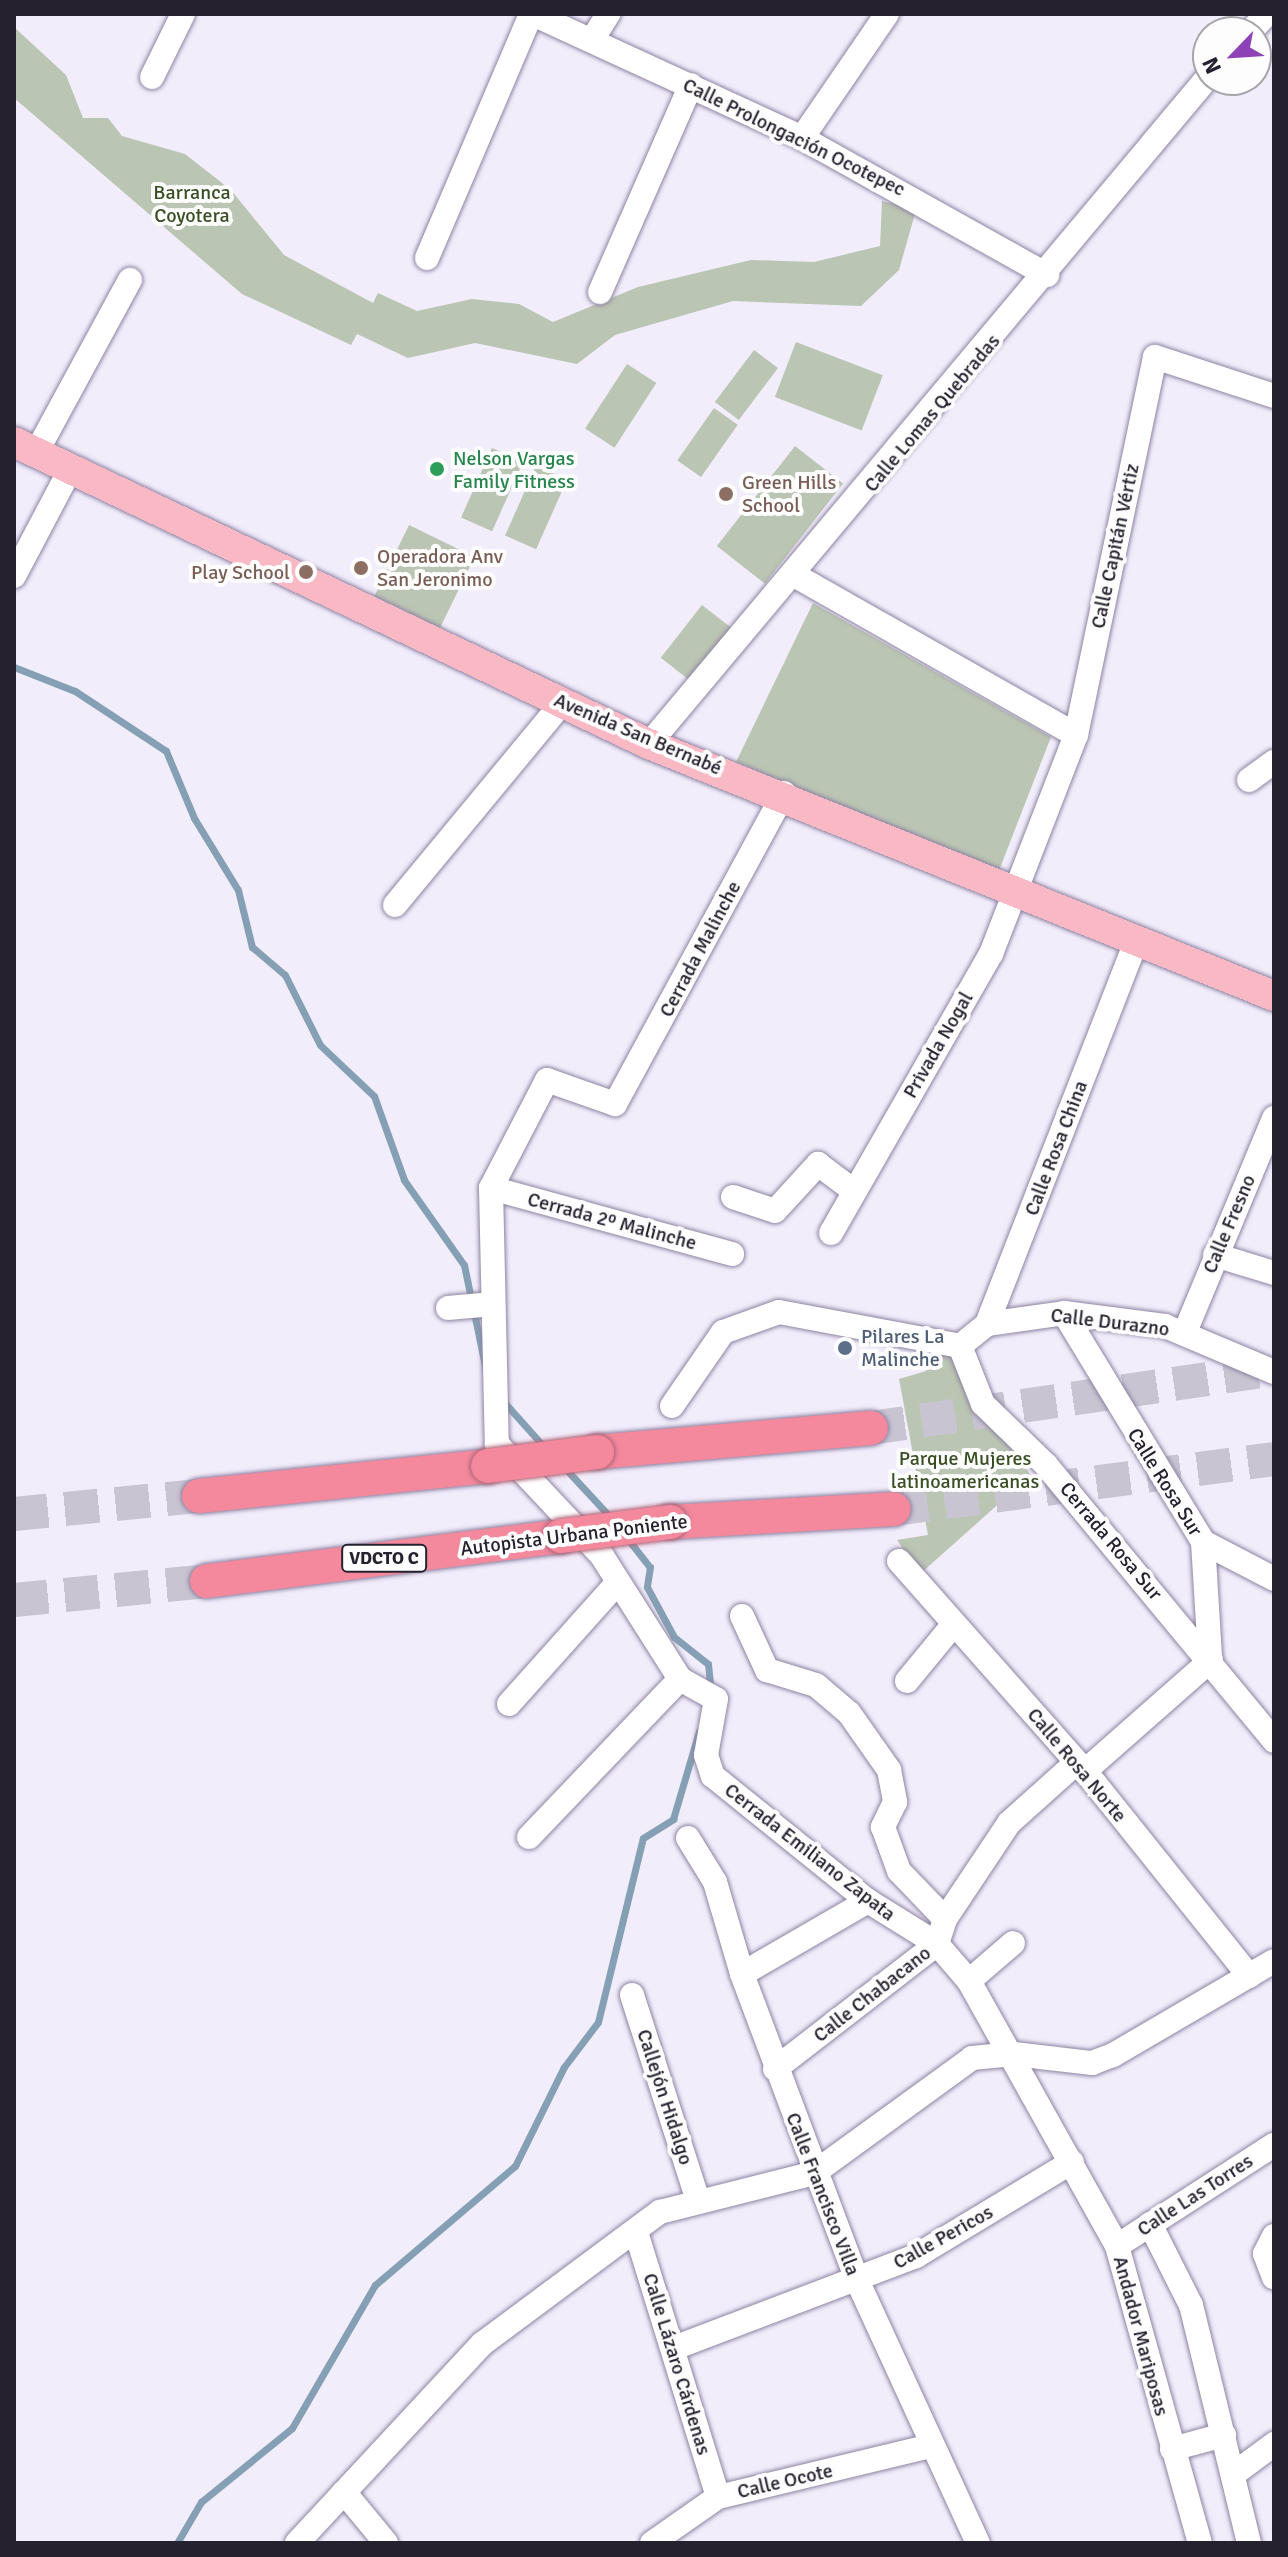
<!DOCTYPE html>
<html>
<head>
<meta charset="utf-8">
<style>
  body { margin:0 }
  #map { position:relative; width:1288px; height:2557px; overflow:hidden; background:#f2edfb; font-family:Signika,sans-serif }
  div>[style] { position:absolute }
  .green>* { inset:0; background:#bbc5b3; transform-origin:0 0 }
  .stream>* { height:7px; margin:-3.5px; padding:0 3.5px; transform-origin:3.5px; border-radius:3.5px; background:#85a0b4 }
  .highway-tunnel>* { height:34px; margin-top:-17px; transform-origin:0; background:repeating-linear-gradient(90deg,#c9c4d2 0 34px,transparent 0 51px) }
  .roads { filter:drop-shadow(0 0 2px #8e83a2) drop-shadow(0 0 2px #8e83a2) }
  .minor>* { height:24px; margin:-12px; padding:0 12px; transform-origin:12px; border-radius:12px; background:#fff }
  .major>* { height:30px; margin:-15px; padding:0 15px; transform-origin:15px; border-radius:15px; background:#f8b8c4 }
  .highway>* { height:34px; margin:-17px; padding:0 17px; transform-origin:17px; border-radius:17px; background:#f4889d }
  .bridges { filter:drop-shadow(0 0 2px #ac6476) drop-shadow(0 0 2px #ac6476) }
  .highway-bridge>* { height:34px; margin:-17px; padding:0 17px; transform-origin:17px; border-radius:17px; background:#f4889d }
  .dots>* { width:22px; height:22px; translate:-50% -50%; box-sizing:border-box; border:4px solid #fdfdfd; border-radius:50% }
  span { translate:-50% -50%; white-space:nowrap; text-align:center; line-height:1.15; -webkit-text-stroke:8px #fdfdfd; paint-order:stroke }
  .shield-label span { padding:2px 6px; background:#fdfdfd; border:2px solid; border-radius:6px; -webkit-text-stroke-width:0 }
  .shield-label { font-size:18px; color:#26212e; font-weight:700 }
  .street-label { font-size:20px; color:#26212e }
  .park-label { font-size:20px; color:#394e23 }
  .leisure-label { font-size:20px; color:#27864d }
  .left { translate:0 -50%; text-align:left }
  .education-label { font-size:20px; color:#785e54 }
  .right { translate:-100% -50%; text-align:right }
  .service-label { font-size:20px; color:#4e5e75 }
  .frame { position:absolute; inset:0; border:16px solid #26212e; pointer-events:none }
  .north { position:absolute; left:1192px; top:16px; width:80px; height:80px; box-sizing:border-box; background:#fdfdfd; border:2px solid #a7a5aa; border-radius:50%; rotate:245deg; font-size:22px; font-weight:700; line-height:32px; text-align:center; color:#26212e }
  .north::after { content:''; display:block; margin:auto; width:28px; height:36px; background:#8d43b5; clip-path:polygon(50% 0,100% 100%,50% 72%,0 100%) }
</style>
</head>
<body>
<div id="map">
  <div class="green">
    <i style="clip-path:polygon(14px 27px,66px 75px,83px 118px,108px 118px,122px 136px,185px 154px,231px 190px,284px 255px,373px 303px,378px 293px,417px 311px,472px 299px,519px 304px,553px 322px,638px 287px,751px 260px,814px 262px,880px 246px,882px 201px,916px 210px,899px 270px,861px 306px,733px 301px,615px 335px,577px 364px,475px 343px,408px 358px,357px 334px,351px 345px,242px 294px,14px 98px)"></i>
    <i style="left:796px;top:342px;width:93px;height:59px;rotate:21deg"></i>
    <i style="left:754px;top:350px;width:30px;height:65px;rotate:37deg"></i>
    <i style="left:627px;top:364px;width:35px;height:77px;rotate:33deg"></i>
    <i style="left:714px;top:408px;width:29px;height:64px;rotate:35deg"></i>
    <i style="left:795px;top:446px;width:61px;height:127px;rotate:38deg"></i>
    <i style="left:492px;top:448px;width:34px;height:76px;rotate:24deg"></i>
    <i style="left:536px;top:466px;width:34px;height:76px;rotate:24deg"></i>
    <i style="left:409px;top:525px;width:73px;height:79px;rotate:26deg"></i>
    <i style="clip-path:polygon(813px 603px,1051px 737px,998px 873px,736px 762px)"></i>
    <i style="left:702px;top:605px;width:37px;height:67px;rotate:38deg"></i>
    <i style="clip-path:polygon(955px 1350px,964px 1387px,1031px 1475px,920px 1574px,897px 1540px,928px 1535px,899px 1379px,926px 1371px,930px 1351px)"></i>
  </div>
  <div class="stream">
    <i style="left:14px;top:667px;width:66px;rotate:21.5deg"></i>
    <i style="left:75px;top:691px;width:109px;rotate:33.4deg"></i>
    <i style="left:166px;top:751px;width:73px;rotate:67.3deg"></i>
    <i style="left:194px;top:818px;width:84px;rotate:58.6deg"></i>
    <i style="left:238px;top:890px;width:59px;rotate:76.2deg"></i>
    <i style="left:252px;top:947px;width:43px;rotate:40.3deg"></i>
    <i style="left:285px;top:975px;width:78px;rotate:63.4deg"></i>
    <i style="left:320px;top:1045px;width:74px;rotate:43.4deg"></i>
    <i style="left:374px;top:1096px;width:89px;rotate:70.3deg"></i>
    <i style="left:404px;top:1180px;width:104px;rotate:54.8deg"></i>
    <i style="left:464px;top:1265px;width:107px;rotate:78.2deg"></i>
    <i style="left:504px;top:1402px;width:63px;rotate:48.2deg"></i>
    <i style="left:563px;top:1466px;width:72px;rotate:47.2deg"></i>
    <i style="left:627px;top:1538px;width:37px;rotate:52deg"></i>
    <i style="left:650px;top:1567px;width:20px;rotate:99deg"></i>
    <i style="left:647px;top:1587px;width:57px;rotate:61.6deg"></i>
    <i style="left:674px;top:1637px;width:43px;rotate:38.5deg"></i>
    <i style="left:708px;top:1664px;width:28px;rotate:84deg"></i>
    <i style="left:177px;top:2543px;width:48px;rotate:-59.7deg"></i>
    <i style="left:201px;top:2502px;width:117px;rotate:-39.1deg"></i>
    <i style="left:292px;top:2428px;width:165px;rotate:-59.9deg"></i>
    <i style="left:375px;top:2285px;width:184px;rotate:-40.4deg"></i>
    <i style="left:515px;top:2166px;width:110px;rotate:-63.7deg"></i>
    <i style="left:564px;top:2067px;width:56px;rotate:-52.9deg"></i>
    <i style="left:598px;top:2022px;width:189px;rotate:-76.3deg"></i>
    <i style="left:643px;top:1838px;width:36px;rotate:-32deg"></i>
    <i style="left:673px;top:1819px;width:92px;rotate:-73.5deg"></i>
  </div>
  <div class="highway-tunnel">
    <i style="left:871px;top:1428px;width:407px;rotate:-8.3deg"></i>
    <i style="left:894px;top:1509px;width:383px;rotate:-7.5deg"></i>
    <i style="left:14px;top:1514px;width:186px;rotate:-5.6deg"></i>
    <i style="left:14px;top:1600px;width:194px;rotate:-5.6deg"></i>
  </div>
  <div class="roads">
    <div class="minor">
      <i style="left:533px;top:14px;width:296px;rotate:24.7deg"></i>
      <i style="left:802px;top:138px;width:281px;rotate:29.2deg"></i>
      <i style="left:1250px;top:32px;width:25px;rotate:-47deg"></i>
      <i style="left:592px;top:40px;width:31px;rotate:-58deg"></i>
      <i style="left:152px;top:77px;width:70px;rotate:-63.8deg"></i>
      <i style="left:802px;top:138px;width:150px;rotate:-55.6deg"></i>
      <i style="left:427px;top:258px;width:265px;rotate:-66.9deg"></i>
      <i style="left:600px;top:292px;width:226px;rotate:-66.3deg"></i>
      <i style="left:36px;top:453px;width:197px;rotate:-61.5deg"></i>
      <i style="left:14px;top:576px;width:120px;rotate:-62.2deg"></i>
      <i style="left:796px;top:576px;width:322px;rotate:29.6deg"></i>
      <i style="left:649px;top:744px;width:870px;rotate:-50.03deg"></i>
      <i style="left:1249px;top:780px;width:31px;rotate:-36deg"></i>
      <i style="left:784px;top:793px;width:354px;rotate:118.5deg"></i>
      <i style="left:615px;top:1104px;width:72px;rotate:-160.6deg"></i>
      <i style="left:547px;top:1080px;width:122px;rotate:117.4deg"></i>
      <i style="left:491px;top:1188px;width:256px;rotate:88.7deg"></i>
      <i style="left:497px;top:1444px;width:154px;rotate:46.8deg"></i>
      <i style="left:602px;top:1556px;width:146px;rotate:57.6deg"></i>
      <i style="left:680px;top:1679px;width:41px;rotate:29.1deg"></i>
      <i style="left:716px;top:1699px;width:57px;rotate:100.1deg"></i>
      <i style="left:706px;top:1755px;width:22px;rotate:72deg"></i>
      <i style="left:713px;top:1776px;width:199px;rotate:38.9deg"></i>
      <i style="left:868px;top:1901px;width:81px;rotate:31.9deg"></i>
      <i style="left:937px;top:1944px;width:49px;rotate:49.1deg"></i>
      <i style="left:969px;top:1981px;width:304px;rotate:60.8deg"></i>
      <i style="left:1117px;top:2246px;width:308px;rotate:74.4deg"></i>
      <i style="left:395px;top:905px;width:262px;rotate:-50.4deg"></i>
      <i style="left:491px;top:1188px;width:250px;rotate:15.3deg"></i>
      <i style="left:733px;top:1197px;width:44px;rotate:18.4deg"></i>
      <i style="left:775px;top:1211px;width:64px;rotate:-47.5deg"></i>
      <i style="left:818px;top:1164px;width:45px;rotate:36.9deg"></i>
      <i style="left:831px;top:1233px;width:322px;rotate:-60.2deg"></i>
      <i style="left:991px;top:954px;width:235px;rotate:-68.8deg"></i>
      <i style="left:1076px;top:735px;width:386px;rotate:-78.2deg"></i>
      <i style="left:1155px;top:357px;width:125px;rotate:18.1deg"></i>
      <i style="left:1215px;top:1255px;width:62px;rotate:17deg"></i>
      <i style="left:448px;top:1308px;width:45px;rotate:-5.1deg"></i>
      <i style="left:1064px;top:1313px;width:268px;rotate:58.7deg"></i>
      <i style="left:1203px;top:1542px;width:113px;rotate:86.5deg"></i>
      <i style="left:987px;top:1324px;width:78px;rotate:-8.1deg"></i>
      <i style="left:1064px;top:1313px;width:102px;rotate:7.3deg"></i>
      <i style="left:1165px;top:1326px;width:118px;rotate:22.9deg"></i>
      <i style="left:1185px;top:1332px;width:232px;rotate:-67.4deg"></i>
      <i style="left:960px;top:1346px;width:62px;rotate:68.4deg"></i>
      <i style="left:983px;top:1404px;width:88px;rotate:44.1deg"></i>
      <i style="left:1046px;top:1465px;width:358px;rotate:50.4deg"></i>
      <i style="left:960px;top:1346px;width:35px;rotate:-39deg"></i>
      <i style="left:987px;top:1324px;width:412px;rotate:-68.7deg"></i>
      <i style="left:672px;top:1406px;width:90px;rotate:-55.4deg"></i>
      <i style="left:723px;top:1332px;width:59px;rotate:-19.7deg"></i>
      <i style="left:779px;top:1312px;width:184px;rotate:10.6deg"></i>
      <i style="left:1203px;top:1542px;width:80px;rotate:27.5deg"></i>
      <i style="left:899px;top:1561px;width:281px;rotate:48.5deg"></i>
      <i style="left:1085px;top:1771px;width:263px;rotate:51.3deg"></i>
      <i style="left:742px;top:1616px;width:60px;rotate:65.2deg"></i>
      <i style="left:767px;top:1670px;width:51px;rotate:17deg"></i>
      <i style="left:816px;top:1685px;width:43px;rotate:40.3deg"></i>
      <i style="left:849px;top:1713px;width:70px;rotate:54.9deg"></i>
      <i style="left:889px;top:1770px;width:33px;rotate:79deg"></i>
      <i style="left:895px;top:1802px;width:28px;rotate:116deg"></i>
      <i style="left:883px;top:1827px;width:47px;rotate:70deg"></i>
      <i style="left:899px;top:1871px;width:66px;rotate:46.2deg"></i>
      <i style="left:907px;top:1681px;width:74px;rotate:-50.5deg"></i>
      <i style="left:509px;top:1704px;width:162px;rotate:-48.2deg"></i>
      <i style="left:1085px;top:1771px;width:168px;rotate:-41.4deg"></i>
      <i style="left:529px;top:1837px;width:219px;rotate:-46.3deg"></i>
      <i style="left:688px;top:1838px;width:52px;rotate:58.5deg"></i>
      <i style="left:715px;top:1882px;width:96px;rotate:73.6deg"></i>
      <i style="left:742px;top:1974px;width:327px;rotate:69.4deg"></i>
      <i style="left:857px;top:2280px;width:289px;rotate:65.3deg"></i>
      <i style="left:742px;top:1974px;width:146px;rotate:-30.1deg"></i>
      <i style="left:969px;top:1981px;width:58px;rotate:-40.8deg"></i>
      <i style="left:632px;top:1995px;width:213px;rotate:72.2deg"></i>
      <i style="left:775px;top:2069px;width:205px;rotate:-37.7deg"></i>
      <i style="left:937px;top:1944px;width:26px;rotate:-72deg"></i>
      <i style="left:945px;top:1919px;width:115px;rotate:-56.3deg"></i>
      <i style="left:1009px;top:1823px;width:91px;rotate:-41.9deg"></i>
      <i style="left:1150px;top:2224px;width:91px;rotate:63.2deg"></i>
      <i style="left:1191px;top:2305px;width:245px;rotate:76.3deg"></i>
      <i style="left:636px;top:2232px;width:277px;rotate:72.8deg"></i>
      <i style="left:1274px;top:2236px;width:20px;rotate:117deg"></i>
      <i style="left:1265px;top:2254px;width:25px;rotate:69deg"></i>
      <i style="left:1117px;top:2246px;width:187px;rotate:-32.8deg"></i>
      <i style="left:674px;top:2348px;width:259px;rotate:-20.8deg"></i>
      <i style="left:916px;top:2256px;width:182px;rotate:-31.1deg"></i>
      <i style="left:1172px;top:2449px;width:54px;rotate:-15.1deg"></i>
      <i style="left:1235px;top:2473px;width:49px;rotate:-36.6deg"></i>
      <i style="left:344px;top:2492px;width:66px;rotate:50.5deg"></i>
      <i style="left:297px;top:2543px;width:272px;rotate:-47.1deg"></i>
      <i style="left:482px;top:2344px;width:222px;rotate:-36.6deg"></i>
      <i style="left:660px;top:2212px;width:159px;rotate:-14.2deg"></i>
      <i style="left:814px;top:2173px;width:195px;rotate:-36deg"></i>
      <i style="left:972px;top:2058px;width:42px;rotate:-5.4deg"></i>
      <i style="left:1014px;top:2054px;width:79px;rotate:6.6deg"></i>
      <i style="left:1092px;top:2063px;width:22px;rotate:-21deg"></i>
      <i style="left:1113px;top:2055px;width:186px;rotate:-30.3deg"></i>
      <i style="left:652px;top:2543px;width:80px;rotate:-34.9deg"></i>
      <i style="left:718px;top:2497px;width:219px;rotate:-13.5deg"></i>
    </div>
    <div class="major">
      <i style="left:14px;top:442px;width:703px;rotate:25.44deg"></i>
      <i style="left:649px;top:744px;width:674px;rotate:21.96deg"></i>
    </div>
    <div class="highway">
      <i style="left:597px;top:1452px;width:275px;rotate:-5deg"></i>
      <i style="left:199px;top:1496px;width:291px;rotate:-5.9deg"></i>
      <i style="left:670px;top:1522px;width:224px;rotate:-3.3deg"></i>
      <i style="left:207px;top:1581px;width:357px;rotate:-7.2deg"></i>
    </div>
  </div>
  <div class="bridges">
    <div class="highway-bridge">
      <i style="left:488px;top:1466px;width:110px;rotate:-7.3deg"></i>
      <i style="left:561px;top:1536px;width:110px;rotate:-7.3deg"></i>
    </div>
  </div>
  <div class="dots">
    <i style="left:437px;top:469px;background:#2e9e5b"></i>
    <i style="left:726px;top:494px;background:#8d6e63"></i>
    <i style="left:361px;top:568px;background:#8d6e63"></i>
    <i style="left:306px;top:572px;background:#8d6e63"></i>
    <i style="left:845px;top:1348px;background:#5c6f8a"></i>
  </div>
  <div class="shield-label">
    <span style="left:384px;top:1558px">VDCTO C</span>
  </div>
  <div class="street-label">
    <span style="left:794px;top:137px;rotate:26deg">Calle Prolongación Ocotepec</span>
    <span style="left:932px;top:413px;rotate:-50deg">Calle Lomas Quebradas</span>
    <span style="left:1115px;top:546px;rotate:-78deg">Calle Capitán Vértiz</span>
    <span style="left:638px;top:734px;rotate:23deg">Avenida San Bernabé</span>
    <span style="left:700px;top:949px;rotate:-62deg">Cerrada Malinche</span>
    <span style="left:938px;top:1045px;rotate:-60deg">Privada Nogal</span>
    <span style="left:1056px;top:1148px;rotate:-69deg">Calle Rosa China</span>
    <span style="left:612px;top:1221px;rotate:15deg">Cerrada 2º Malinche</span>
    <span style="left:1229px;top:1224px;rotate:-67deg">Calle Fresno</span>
    <span style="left:1110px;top:1322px;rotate:7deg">Calle Durazno</span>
    <span style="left:1165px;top:1482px;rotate:58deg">Calle Rosa Sur</span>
    <span style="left:574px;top:1535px;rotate:-7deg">Autopista Urbana Poniente</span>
    <span style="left:1111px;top:1541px;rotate:50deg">Cerrada Rosa Sur</span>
    <span style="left:1077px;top:1765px;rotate:50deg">Calle Rosa Norte</span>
    <span style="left:810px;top:1852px;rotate:38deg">Cerrada Emiliano Zapata</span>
    <span style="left:872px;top:1994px;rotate:-38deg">Calle Chabacano</span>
    <span style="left:665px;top:2097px;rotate:72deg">Callejón Hidalgo</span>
    <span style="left:823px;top:2194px;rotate:69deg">Calle Francisco Villa</span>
    <span style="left:1195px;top:2195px;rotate:-33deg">Calle Las Torres</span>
    <span style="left:943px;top:2237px;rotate:-29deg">Calle Pericos</span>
    <span style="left:1141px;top:2336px;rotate:75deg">Andador Mariposas</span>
    <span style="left:677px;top:2364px;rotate:73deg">Calle Lázaro Cárdenas</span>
    <span style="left:785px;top:2481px;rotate:-13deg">Calle Ocote</span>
  </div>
  <div class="park-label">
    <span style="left:192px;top:204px">Barranca<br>Coyotera</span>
    <span style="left:965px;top:1470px">Parque Mujeres<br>latinoamericanas</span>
  </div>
  <div class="leisure-label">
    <span class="left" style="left:453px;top:470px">Nelson Vargas<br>Family Fitness</span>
  </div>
  <div class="education-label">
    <span class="left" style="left:742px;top:494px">Green Hills<br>School</span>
    <span class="left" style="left:377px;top:568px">Operadora Anv<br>San Jeronimo</span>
    <span class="right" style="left:290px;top:572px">Play School</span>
  </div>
  <div class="service-label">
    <span class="left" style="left:861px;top:1348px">Pilares La<br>Malinche</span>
  </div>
  <div class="frame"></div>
  <div class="north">N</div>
</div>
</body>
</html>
